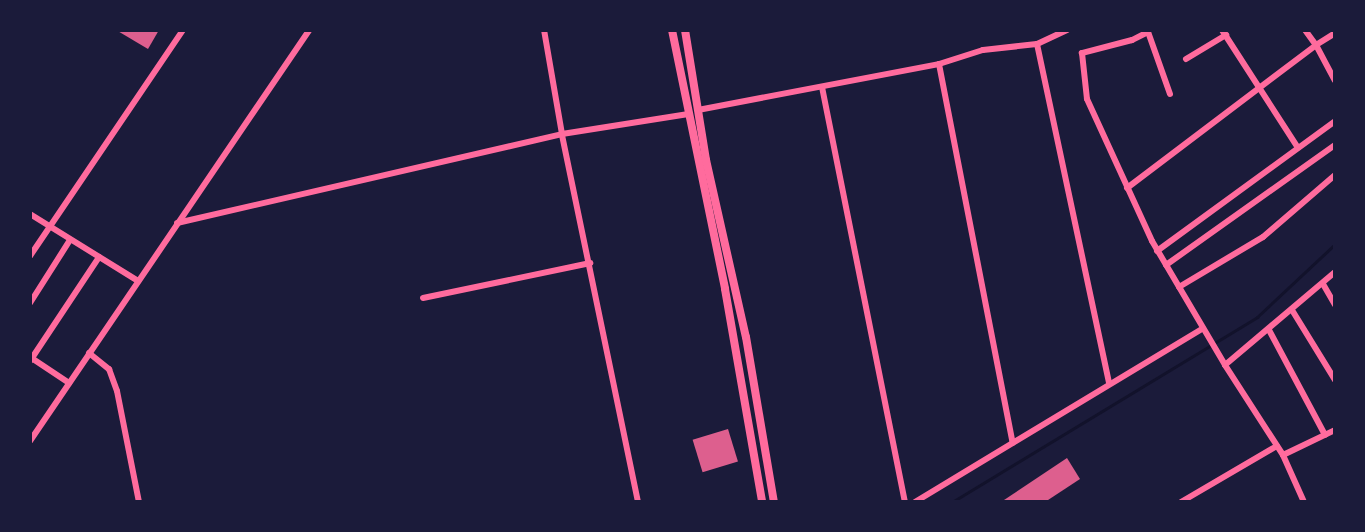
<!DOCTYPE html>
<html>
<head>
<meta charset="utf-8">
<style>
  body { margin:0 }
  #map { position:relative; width:1365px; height:532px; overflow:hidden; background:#1b1b3a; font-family:"Archivo Narrow",sans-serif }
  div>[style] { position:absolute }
  .stream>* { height:3px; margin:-1.5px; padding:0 1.5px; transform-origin:1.5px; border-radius:1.5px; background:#12122b }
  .building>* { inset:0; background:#dd5f8e; transform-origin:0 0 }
  .minor>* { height:6px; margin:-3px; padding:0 3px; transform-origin:3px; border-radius:3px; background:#ff6b9d }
  .tertiary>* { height:8px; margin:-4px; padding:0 4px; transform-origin:4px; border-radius:4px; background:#ff6b9d }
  span { translate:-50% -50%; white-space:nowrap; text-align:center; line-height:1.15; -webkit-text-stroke:4.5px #1b1b3a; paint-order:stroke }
  .frame { position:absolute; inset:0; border:32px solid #1b1b3a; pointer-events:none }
</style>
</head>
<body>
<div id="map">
  <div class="stream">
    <i style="left:952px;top:502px;width:357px;rotate:-31.2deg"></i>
    <i style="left:1257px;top:317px;width:107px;rotate:-43.1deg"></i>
  </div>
  <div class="building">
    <i style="clip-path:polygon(116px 30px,159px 30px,148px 49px)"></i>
    <i style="left:728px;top:429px;width:34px;height:37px;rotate:73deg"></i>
    <i style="clip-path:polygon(1067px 458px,1080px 479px,1045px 502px,1001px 502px)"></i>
  </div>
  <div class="minor">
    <i style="left:1067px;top:30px;width:33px;rotate:155deg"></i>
    <i style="left:1037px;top:44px;width:347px;rotate:78deg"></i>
    <i style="left:1222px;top:30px;width:140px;rotate:57.2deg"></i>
    <i style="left:1305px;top:30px;width:19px;rotate:54deg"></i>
    <i style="left:1316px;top:45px;width:22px;rotate:-32deg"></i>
    <i style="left:1186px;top:59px;width:47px;rotate:-31deg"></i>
    <i style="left:939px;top:64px;width:386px;rotate:79deg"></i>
    <i style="left:822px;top:87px;width:423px;rotate:78.7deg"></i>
    <i style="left:1170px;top:94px;width:66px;rotate:-109.5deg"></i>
    <i style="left:1148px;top:32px;width:18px;rotate:153deg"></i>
    <i style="left:1132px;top:40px;width:52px;rotate:165.4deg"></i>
    <i style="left:1082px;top:53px;width:46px;rotate:83.8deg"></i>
    <i style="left:1087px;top:99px;width:156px;rotate:65.4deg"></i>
    <i style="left:1152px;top:241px;width:144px;rotate:59.5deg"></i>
    <i style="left:698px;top:110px;width:245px;rotate:-10.8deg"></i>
    <i style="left:939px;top:64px;width:46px;rotate:-17.7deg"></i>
    <i style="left:983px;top:50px;width:54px;rotate:-6.3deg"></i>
    <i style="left:1127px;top:188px;width:237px;rotate:-37.1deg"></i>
    <i style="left:1316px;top:45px;width:40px;rotate:62deg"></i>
    <i style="left:30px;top:214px;width:127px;rotate:31.8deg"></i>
    <i style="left:177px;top:223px;width:395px;rotate:-13deg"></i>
    <i style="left:562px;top:134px;width:106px;rotate:-99.8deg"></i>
    <i style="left:1157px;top:251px;width:220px;rotate:-36.1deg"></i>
    <i style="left:30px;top:256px;width:273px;rotate:-55.9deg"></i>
    <i style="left:1166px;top:265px;width:207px;rotate:-35.4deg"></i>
    <i style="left:1323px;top:284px;width:24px;rotate:60deg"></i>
    <i style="left:1179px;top:287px;width:98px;rotate:-30.8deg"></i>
    <i style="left:1263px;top:237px;width:95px;rotate:-40.7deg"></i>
    <i style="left:423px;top:298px;width:171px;rotate:-11.8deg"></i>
    <i style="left:30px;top:303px;width:75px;rotate:-57.6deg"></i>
    <i style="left:1292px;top:310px;width:82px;rotate:58.4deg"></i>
    <i style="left:1269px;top:330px;width:119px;rotate:61.9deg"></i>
    <i style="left:89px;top:353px;width:26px;rotate:39deg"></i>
    <i style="left:109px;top:369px;width:23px;rotate:70deg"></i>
    <i style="left:117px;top:391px;width:113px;rotate:78.8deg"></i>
    <i style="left:30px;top:357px;width:47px;rotate:33.7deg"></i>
    <i style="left:30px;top:361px;width:125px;rotate:-56.4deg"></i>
    <i style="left:30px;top:441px;width:497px;rotate:-55.8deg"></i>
    <i style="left:1283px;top:455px;width:58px;rotate:-25.7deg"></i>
    <i style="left:638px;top:502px;width:376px;rotate:-101.7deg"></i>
    <i style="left:562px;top:134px;width:128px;rotate:-9deg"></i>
    <i style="left:915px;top:502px;width:336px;rotate:-31.1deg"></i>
    <i style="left:1181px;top:502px;width:111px;rotate:-30.3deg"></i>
    <i style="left:1304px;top:502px;width:51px;rotate:-114.1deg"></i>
    <i style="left:1283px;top:455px;width:107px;rotate:-122.8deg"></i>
    <i style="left:1225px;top:365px;width:144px;rotate:-40.2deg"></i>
  </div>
  <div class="tertiary">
    <i style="left:672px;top:30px;width:264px;rotate:78.4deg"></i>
    <i style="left:725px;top:289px;width:216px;rotate:80.1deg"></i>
    <i style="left:685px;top:30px;width:132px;rotate:80.8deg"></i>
    <i style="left:706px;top:160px;width:181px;rotate:77.3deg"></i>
    <i style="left:746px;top:337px;width:167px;rotate:80.4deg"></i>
  </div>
  <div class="frame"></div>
</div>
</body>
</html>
